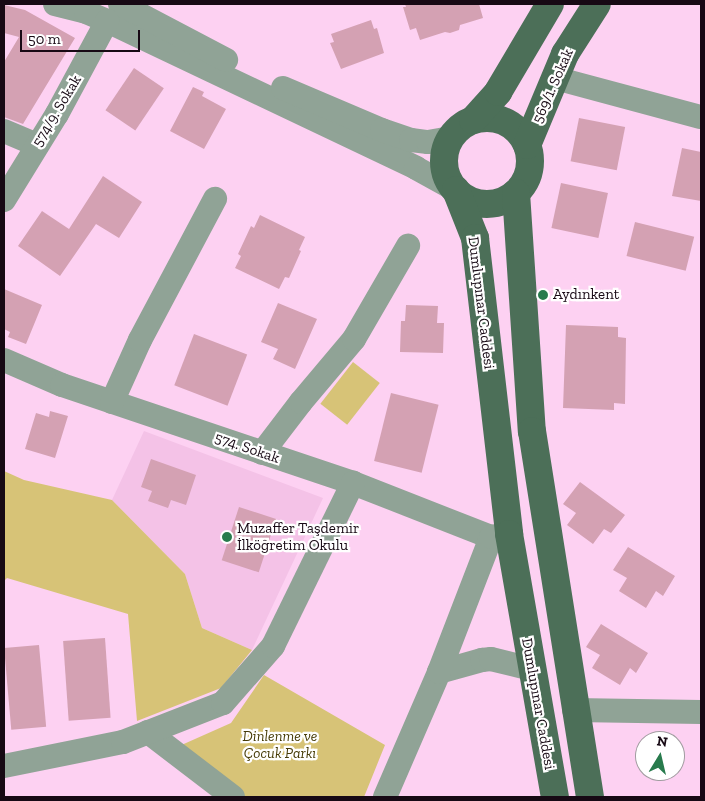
<!DOCTYPE html>
<html>
<head>
<meta charset="utf-8">
<style>
  body { margin:0 }
  #map { position:relative; width:705px; height:801px; overflow:hidden; background:#fdd1f2; font-family:"Zilla Slab",serif }
  div>[style] { position:absolute }
  .built>* { inset:0; background:#f4c2e7 }
  .green>* { inset:0; background:#d7c377; transform-origin:0 0 }
  .building>* { inset:0; background:#d4a1b3; transform-origin:0 0 }
  .minor>* { height:24px; margin:-12px; padding:0 12px; transform-origin:12px; border-radius:12px; background:#90a396 }
  .major>* { height:28px; margin:-14px; padding:0 14px; transform-origin:14px; border-radius:14px; background:#4c6f58 }
  .major>.ring { margin:-14px; padding:0; box-sizing:content-box; background:none; border:28px solid #4c6f58; border-radius:50% }
  .dots>* { width:14px; height:14px; translate:-50% -50%; box-sizing:border-box; border:2px solid #fff; border-radius:50% }
  span { translate:-50% -50%; white-space:nowrap; text-align:center; line-height:1.15; -webkit-text-stroke:4.5px #fff; paint-order:stroke }
  .street-label { font-size:15px; color:#170914 }
  .poi-label { font-size:15px; color:#170914 }
  .left { translate:0 -50%; text-align:left }
  .park-label { font-size:15px; color:#463b07; font-style:italic }
  .frame { position:absolute; inset:0; border:5px solid #170914; pointer-events:none }
  .north { position:absolute; left:635px; top:731px; width:50px; height:50px; box-sizing:border-box; background:#fff; border:1px solid #a29da1; border-radius:50%; rotate:9deg; font-size:14px; font-weight:700; line-height:20px; text-align:center; color:#170914 }
  .north::after { content:''; display:block; margin:auto; width:18px; height:22px; background:#287b4d; clip-path:polygon(50% 0,100% 100%,50% 72%,0 100%) }
  .scale { position:absolute; left:20px; top:30px; width:120px; height:22px; box-sizing:border-box; border:2px solid #170914; border-top:0; padding-left:6px; font-size:15px; line-height:18px; white-space:nowrap; color:#170914; -webkit-text-stroke:4px #fff; paint-order:stroke }
</style>
</head>
<body>
<div id="map">
  <div class="built">
    <i style="clip-path:polygon(144px 431px,323px 498px,252px 650px,202px 628px,185px 574px,112px 500px)"></i>
  </div>
  <div class="green">
    <i style="left:353px;top:362px;width:34px;height:53px;rotate:38deg"></i>
    <i style="clip-path:polygon(4px 471px,24px 480px,112px 500px,185px 574px,202px 628px,252px 650px,221px 688px,137px 721px,128px 614px,7px 578px,4px 581px)"></i>
    <i style="clip-path:polygon(264px 675px,385px 745px,364px 797px,243px 797px,177px 747px,231px 723px)"></i>
  </div>
  <div class="building">
    <i style="clip-path:polygon(405px 4px,479px 4px,483px 18px,460px 25px,459px 30px,450px 33px,445px 32px,420px 40px,416px 28px,410px 30px,403px 7px,406px 7px)"></i>
    <i style="clip-path:polygon(4px 5px,25px 10px,75px 38px,23px 124px,4px 117px,4px 62px,19px 37px,4px 33px)"></i>
    <i style="clip-path:polygon(371px 20px,374px 29px,377px 28px,384px 53px,341px 69px,330px 43px,334px 42px,331px 34px)"></i>
    <i style="left:134px;top:68px;width:36px;height:51px;rotate:34deg"></i>
    <i style="clip-path:polygon(193px 87px,204px 92px,202px 96px,226px 109px,204px 149px,170px 131px)"></i>
    <i style="left:579px;top:118px;width:47px;height:44px;rotate:11deg"></i>
    <i style="clip-path:polygon(682px 148px,701px 152px,701px 201px,672px 196px)"></i>
    <i style="clip-path:polygon(103px 176px,142px 202px,119px 238px,96px 224px,60px 276px,18px 246px,42px 211px,69px 229px)"></i>
    <i style="left:561px;top:183px;width:48px;height:46px;rotate:12deg"></i>
    <i style="clip-path:polygon(260px 215px,305px 237px,299px 250px,301px 251px,289px 278px,285px 277px,279px 289px,235px 268px,241px 256px,238px 254px,251px 226px,254px 228px)"></i>
    <i style="left:635px;top:222px;width:61px;height:35px;rotate:14deg"></i>
    <i style="clip-path:polygon(4px 289px,42px 305px,26px 344px,8px 337px,10px 332px,4px 329px)"></i>
    <i style="clip-path:polygon(278px 303px,317px 319px,295px 369px,273px 359px,278px 349px,261px 342px)"></i>
    <i style="clip-path:polygon(406px 305px,438px 306px,437px 323px,444px 323px,443px 353px,400px 352px,401px 321px,405px 321px)"></i>
    <i style="clip-path:polygon(566px 325px,618px 327px,618px 337px,626px 338px,625px 404px,614px 403px,614px 410px,563px 408px)"></i>
    <i style="left:194px;top:334px;width:57px;height:55px;rotate:21deg"></i>
    <i style="left:391px;top:393px;width:49px;height:70px;rotate:14deg"></i>
    <i style="clip-path:polygon(50px 411px,68px 416px,55px 458px,25px 449px,36px 413px,49px 417px)"></i>
    <i style="clip-path:polygon(151px 459px,196px 475px,186px 505px,171px 500px,168px 508px,148px 501px,152px 491px,141px 487px)"></i>
    <i style="clip-path:polygon(580px 482px,625px 515px,611px 533px,604px 529px,593px 544px,567px 525px,576px 513px,563px 504px)"></i>
    <i style="left:239px;top:507px;width:39px;height:56px;rotate:18deg"></i>
    <i style="clip-path:polygon(628px 547px,675px 576px,663px 596px,656px 591px,646px 608px,619px 591px,627px 578px,613px 570px)"></i>
    <i style="clip-path:polygon(601px 624px,648px 653px,636px 673px,630px 668px,620px 685px,592px 668px,600px 655px,586px 647px)"></i>
    <i style="left:105px;top:638px;width:80px;height:42px;rotate:86deg"></i>
    <i style="left:39px;top:645px;width:82px;height:35px;rotate:85deg"></i>
  </div>
  <div class="minor">
    <i style="left:55px;top:4px;width:32px;rotate:14deg"></i>
    <i style="left:86px;top:12px;width:23px;rotate:23deg"></i>
    <i style="left:107px;top:21px;width:342px;rotate:25.4deg"></i>
    <i style="left:416px;top:168px;width:46px;rotate:28.8deg"></i>
    <i style="left:120px;top:4px;width:120px;rotate:27.8deg"></i>
    <i style="left:555px;top:78px;width:151px;rotate:15deg"></i>
    <i style="left:283px;top:88px;width:108px;rotate:23deg"></i>
    <i style="left:382px;top:130px;width:31px;rotate:19deg"></i>
    <i style="left:411px;top:140px;width:17px;rotate:7deg"></i>
    <i style="left:428px;top:142px;width:23px;rotate:-10deg"></i>
    <i style="left:4px;top:131px;width:36px;rotate:23deg"></i>
    <i style="left:4px;top:200px;width:101px;rotate:-58.4deg"></i>
    <i style="left:57px;top:114px;width:106px;rotate:-61.7deg"></i>
    <i style="left:4px;top:360px;width:63px;rotate:23.3deg"></i>
    <i style="left:62px;top:385px;width:307px;rotate:18.6deg"></i>
    <i style="left:353px;top:483px;width:148px;rotate:21.4deg"></i>
    <i style="left:112px;top:402px;width:68px;rotate:-65.7deg"></i>
    <i style="left:140px;top:340px;width:160px;rotate:-62deg"></i>
    <i style="left:262px;top:453px;width:64px;rotate:-52.6deg"></i>
    <i style="left:301px;top:402px;width:82px;rotate:-49.9deg"></i>
    <i style="left:354px;top:339px;width:108px;rotate:-59.9deg"></i>
    <i style="left:439px;top:672px;width:45px;rotate:-15.6deg"></i>
    <i style="left:482px;top:660px;width:9px;rotate:-6deg"></i>
    <i style="left:491px;top:659px;width:41px;rotate:14deg"></i>
    <i style="left:574px;top:710px;width:127px;rotate:0.9deg"></i>
    <i style="left:148px;top:732px;width:107px;rotate:37.4deg"></i>
    <i style="left:4px;top:766px;width:121px;rotate:-11.4deg"></i>
    <i style="left:123px;top:742px;width:107px;rotate:-21.3deg"></i>
    <i style="left:223px;top:703px;width:76px;rotate:-48.7deg"></i>
    <i style="left:273px;top:646px;width:182px;rotate:-63.9deg"></i>
    <i style="left:385px;top:797px;width:136px;rotate:-66.6deg"></i>
    <i style="left:439px;top:672px;width:145px;rotate:-68.9deg"></i>
    <i style="left:491px;top:537px;width:16px;rotate:-11deg"></i>
  </div>
  <div class="major">
    <i class="ring" style="left:444px;top:118px;width:58px;height:58px"></i>
    <i style="left:473px;top:120px;width:38px;rotate:-48deg"></i>
    <i style="left:498px;top:92px;width:102px;rotate:-59.4deg"></i>
    <i style="left:527px;top:145px;width:99px;rotate:-67.3deg"></i>
    <i style="left:565px;top:54px;width:59px;rotate:-57.4deg"></i>
    <i style="left:456px;top:190px;width:52px;rotate:68.4deg"></i>
    <i style="left:475px;top:238px;width:298px;rotate:83.4deg"></i>
    <i style="left:509px;top:534px;width:267px;rotate:80.1deg"></i>
    <i style="left:516px;top:193px;width:239px;rotate:86.2deg"></i>
    <i style="left:532px;top:431px;width:371px;rotate:81deg"></i>
  </div>
  <div class="dots">
    <i style="left:543px;top:295px;background:#287b4d"></i>
    <i style="left:227px;top:537px;background:#287b4d"></i>
  </div>
  <div class="street-label">
    <span style="left:553px;top:86px;rotate:-66deg">569/1. Sokak</span>
    <span style="left:57px;top:111px;rotate:-59deg">574/9. Sokak</span>
    <span style="left:481px;top:303px;rotate:83deg">Dumlupınar Caddesi</span>
    <span style="left:247px;top:448px;rotate:19deg">574. Sokak</span>
    <span style="left:538px;top:704px;rotate:80deg">Dumlupınar Caddesi</span>
  </div>
  <div class="poi-label">
    <span class="left" style="left:553px;top:295px">Aydınkent</span>
    <span class="left" style="left:237px;top:537px">Muzaffer Taşdemir<br>İlköğretim Okulu</span>
  </div>
  <div class="park-label">
    <span style="left:280px;top:745px">Dinlenme ve<br>Çocuk Parkı</span>
  </div>
  <div class="frame"></div>
  <div class="north">N</div>
  <div class="scale">50 m</div>
</div>
</body>
</html>
